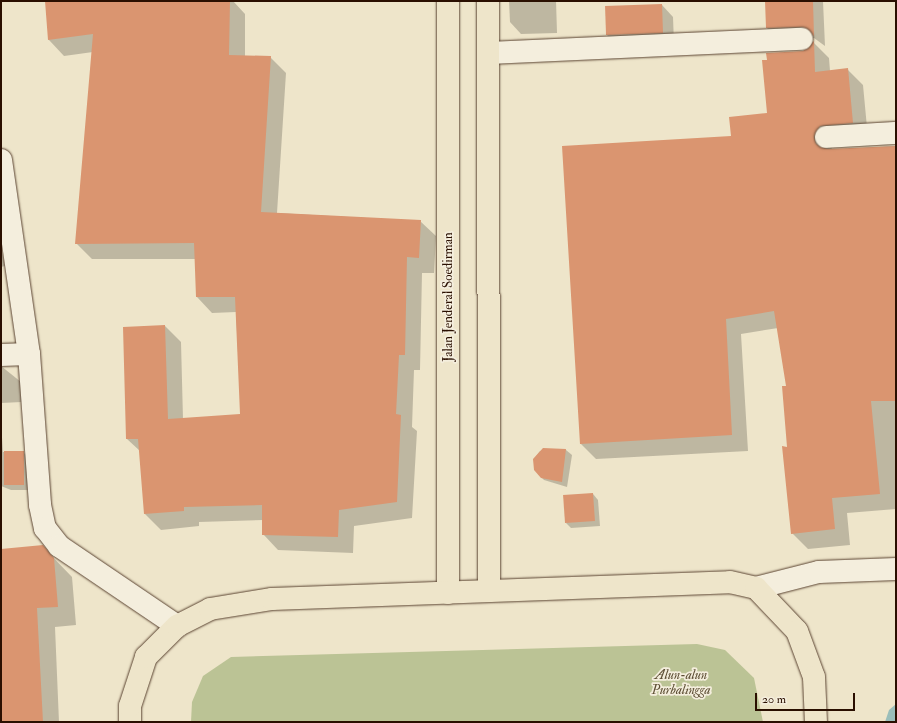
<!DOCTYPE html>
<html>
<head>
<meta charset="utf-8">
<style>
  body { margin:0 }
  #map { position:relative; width:897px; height:723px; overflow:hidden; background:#eee5ca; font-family:"IM FELL Double Pica",serif }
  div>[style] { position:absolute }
  .green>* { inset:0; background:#bbc395 }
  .water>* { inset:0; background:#9abeba }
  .shadow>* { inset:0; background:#0003 }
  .building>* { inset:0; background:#da9570; transform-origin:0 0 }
  .roads { filter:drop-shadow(0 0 1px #5b4432) drop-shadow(0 0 1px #5b4432) }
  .street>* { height:22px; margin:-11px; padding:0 11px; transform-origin:11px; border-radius:11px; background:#f4eedd }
  .primary>* { height:22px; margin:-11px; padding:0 11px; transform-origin:11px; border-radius:11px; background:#eee5ca }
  span { translate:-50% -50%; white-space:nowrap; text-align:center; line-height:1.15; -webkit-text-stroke:3.5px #f4eedd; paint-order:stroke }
  .street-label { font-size:13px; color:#2a0f00 }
  .park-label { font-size:13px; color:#5d4e34; font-style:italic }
  .frame { position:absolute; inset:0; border:2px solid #2a0f00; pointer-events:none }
  .scale { position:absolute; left:755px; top:693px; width:100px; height:18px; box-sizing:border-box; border:2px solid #2a0f00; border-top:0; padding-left:5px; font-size:12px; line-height:14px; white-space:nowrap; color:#2a0f00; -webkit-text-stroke:3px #f4eedd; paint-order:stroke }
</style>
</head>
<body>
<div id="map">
  <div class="green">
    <i style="clip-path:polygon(697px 644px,725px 650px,754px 678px,763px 722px,191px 722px,192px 702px,203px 676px,231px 657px)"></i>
  </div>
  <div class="water">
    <i style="clip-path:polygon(896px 704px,896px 722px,885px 722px,889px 710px)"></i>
  </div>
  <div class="shadow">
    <i style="clip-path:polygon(46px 1px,233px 1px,245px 14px,245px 56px,270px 57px,286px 73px,277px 213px,420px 221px,436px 236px,434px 273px,422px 273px,420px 370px,414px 370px,412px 427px,417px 431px,412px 518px,354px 526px,353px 553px,278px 550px,263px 534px,263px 520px,199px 522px,199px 526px,161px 530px,145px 514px,140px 451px,127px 439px,165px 326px,181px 342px,183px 419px,241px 415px,236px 312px,212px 313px,197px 297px,196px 259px,92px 259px,76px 243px,93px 52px,64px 56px,49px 40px)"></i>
    <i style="clip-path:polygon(509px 1px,556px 1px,557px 33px,521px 34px,510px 22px)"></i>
    <i style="clip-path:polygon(766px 1px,823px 1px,825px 46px,814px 38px,778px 39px,767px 28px)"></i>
    <i style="clip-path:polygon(662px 5px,673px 17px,674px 44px,618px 46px,607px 35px)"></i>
    <i style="clip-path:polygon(814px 43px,829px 58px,830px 71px,848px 70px,863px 85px,868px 138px,835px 142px,831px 150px,896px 146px,896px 509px,847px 513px,850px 545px,808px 549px,792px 533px,787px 387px,778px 328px,741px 334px,748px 451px,596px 459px,580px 443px,732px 137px,768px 114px,803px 52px)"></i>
    <i style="clip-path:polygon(1px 246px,5px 266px,1px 267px)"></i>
    <i style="clip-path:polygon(1px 366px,21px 382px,22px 402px,1px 403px)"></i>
    <i style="clip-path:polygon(1px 422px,3px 452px,23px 452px,29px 458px,31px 490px,11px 490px,1px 486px)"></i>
    <i style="clip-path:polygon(566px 450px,572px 455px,567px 487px,544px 480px,538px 474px,534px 459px,540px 451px)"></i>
    <i style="clip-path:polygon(593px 494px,598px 500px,600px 526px,571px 528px,566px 523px)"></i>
    <i style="clip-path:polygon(42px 546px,72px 577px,76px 625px,55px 627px,59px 722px,1px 722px,1px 550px)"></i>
  </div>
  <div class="building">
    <i style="clip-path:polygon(45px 1px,230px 1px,229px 55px,271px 56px,261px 212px,421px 220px,419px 258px,407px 257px,405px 355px,399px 355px,396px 414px,401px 415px,397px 502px,339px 510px,338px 537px,262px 535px,262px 505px,184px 507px,184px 511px,144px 514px,138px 439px,126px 439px,123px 327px,165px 325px,168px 419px,240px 414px,235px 297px,196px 297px,194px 243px,75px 244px,93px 34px,48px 40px)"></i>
    <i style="clip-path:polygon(765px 1px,813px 1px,814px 36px,802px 27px,766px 28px)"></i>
    <i style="left:662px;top:4px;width:29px;height:57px;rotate:88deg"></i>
    <i style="clip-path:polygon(814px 41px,815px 72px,848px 68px,853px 123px,820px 126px,814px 137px,816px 144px,827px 149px,896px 146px,896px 401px,871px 401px,880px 494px,832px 498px,835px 529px,791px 534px,782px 446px,787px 447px,782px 386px,786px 386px,774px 311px,726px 319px,732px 435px,580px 444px,562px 146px,731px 136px,729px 117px,767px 113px,762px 60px,767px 60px,766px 53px,803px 51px)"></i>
    <i style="clip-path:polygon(543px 448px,566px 449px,562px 482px,541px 478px,534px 470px,533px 459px)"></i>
    <i style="left:4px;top:451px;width:20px;height:34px"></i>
    <i style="left:593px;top:493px;width:28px;height:30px;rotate:86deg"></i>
    <i style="clip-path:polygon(43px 545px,54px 558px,58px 607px,37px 608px,43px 722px,1px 722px,1px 549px)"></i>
  </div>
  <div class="roads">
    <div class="street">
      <i style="left:489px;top:53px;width:313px;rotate:-2.6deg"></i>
      <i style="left:826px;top:137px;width:70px;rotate:-3.3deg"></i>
      <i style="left:1px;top:160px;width:196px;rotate:81.8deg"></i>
      <i style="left:29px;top:354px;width:151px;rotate:85.8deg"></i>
      <i style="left:40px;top:505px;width:24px;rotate:78deg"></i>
      <i style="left:45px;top:528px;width:23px;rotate:52deg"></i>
      <i style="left:59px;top:546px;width:143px;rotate:34.1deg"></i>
      <i style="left:1px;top:355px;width:28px;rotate:-2deg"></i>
      <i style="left:756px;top:588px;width:65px;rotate:-14.3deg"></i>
      <i style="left:819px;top:572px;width:77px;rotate:-2.2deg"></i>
    </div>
    <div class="primary">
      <i style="left:448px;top:1px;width:592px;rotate:90deg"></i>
      <i style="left:488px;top:1px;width:590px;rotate:89.9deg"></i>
      <i style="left:130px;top:722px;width:16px;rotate:-90deg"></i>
      <i style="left:130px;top:706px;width:52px;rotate:-71.9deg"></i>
      <i style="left:146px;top:657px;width:44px;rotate:-45deg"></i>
      <i style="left:177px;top:626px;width:37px;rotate:-27deg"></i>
      <i style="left:210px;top:609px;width:63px;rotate:-9.2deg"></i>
      <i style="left:272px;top:599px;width:458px;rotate:-2.1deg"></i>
      <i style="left:730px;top:582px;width:27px;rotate:13deg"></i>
      <i style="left:756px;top:588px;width:59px;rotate:46.4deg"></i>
      <i style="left:797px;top:631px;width:49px;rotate:69.7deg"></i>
      <i style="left:814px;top:677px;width:45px;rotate:87.5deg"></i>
    </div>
  </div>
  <div class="street-label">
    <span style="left:448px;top:297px;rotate:-90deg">Jalan Jenderal Soedirman</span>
  </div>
  <div class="park-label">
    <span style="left:681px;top:683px">Alun-alun<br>Purbalingga</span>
  </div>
  <div class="frame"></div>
  <div class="scale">20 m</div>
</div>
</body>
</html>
